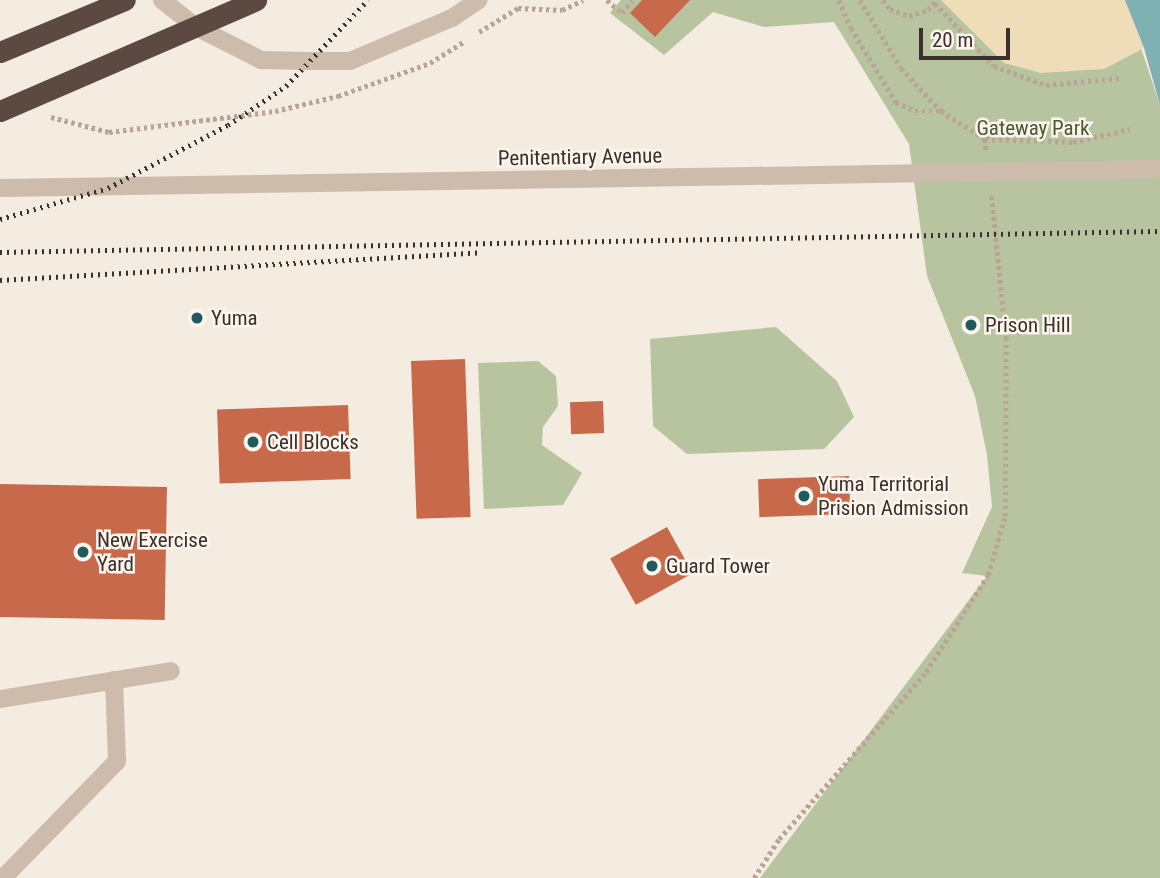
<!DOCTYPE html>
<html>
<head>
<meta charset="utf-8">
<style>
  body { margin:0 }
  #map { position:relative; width:1160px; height:878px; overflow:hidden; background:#f4ebe1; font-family:"Roboto Condensed",sans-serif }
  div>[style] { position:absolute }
  .green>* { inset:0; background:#b8c4a0 }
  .sand>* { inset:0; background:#efdcb8 }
  .water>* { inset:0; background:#7fb0b2 }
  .building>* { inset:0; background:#c8694b; transform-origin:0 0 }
  .path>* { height:4.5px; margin-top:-2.25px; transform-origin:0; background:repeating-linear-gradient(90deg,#b9a596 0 3.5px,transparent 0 7px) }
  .minor>* { height:18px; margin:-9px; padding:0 9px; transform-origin:9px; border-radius:9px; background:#cdbbac }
  .highway>* { height:21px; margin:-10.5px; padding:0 10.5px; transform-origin:10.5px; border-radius:10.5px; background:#5c4a42 }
  .rail>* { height:5px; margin-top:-2.5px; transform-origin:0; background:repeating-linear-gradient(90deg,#3b302b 0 2px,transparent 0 7px) }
  .minor-bridge>* { height:18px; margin:-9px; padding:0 9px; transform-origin:9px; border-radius:9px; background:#cdbbac }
  .highway-bridge>* { height:21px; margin:-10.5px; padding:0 10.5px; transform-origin:10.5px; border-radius:10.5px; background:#5c4a42 }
  .dots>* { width:19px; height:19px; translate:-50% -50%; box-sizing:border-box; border:4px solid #fbf5ee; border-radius:50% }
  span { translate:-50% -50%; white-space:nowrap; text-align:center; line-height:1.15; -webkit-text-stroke:5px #fbf5ee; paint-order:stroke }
  .park-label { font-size:21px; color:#4a5a2e }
  .street-label { font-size:21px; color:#3b302b }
  .poi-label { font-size:21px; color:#3b302b }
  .left { translate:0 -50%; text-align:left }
  .scale { position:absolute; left:919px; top:28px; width:91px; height:32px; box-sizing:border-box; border:4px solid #3b302b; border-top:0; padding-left:9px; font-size:21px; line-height:24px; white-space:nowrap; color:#3b302b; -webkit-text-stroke:5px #fbf5ee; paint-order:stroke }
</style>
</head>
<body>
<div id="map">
  <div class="green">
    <i style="clip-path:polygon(621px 0,1125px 0,1160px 105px,1160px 878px,760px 878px,987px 576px,962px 573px,992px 507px,987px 455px,975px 396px,927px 276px,909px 144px,834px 22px,764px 27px,713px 12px,664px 55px,610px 13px)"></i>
    <i style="clip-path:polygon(776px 327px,837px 381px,854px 417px,824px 449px,687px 454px,653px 426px,650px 339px)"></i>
    <i style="clip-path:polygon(538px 361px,556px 376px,558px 406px,543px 427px,542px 445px,582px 473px,563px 505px,484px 509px,478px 363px)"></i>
  </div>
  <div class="sand">
    <i style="clip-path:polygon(941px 0,1125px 0,1144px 48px,1104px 69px,1041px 73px,1004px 63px)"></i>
  </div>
  <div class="water">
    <i style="clip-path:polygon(1125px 0,1160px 0,1160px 105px,1144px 48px)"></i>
  </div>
  <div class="building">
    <i style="clip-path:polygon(642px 0,690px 0,655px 37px,630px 13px)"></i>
    <i style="left:465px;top:359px;width:158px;height:54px;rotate:88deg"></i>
    <i style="left:603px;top:401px;width:32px;height:33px;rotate:88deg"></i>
    <i style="left:348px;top:405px;width:74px;height:131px;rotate:88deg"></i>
    <i style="left:849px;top:476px;width:38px;height:91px;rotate:88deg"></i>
    <i style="left:0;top:484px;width:167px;height:133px;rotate:1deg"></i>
    <i style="left:667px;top:527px;width:53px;height:65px;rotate:61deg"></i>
  </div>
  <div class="path">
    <i style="left:607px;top:0;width:20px;rotate:41deg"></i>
    <i style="left:622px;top:13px;width:16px;rotate:-52deg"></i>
    <i style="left:839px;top:0;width:30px;rotate:67deg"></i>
    <i style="left:851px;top:28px;width:87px;rotate:58.7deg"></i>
    <i style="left:896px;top:102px;width:21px;rotate:25deg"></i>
    <i style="left:915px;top:111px;width:26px"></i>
    <i style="left:860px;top:0;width:79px;rotate:58.9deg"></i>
    <i style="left:901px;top:68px;width:59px;rotate:47.1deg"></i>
    <i style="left:941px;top:111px;width:52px;rotate:32.5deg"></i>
    <i style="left:985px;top:139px;width:11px;rotate:85deg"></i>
    <i style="left:883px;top:0;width:11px;rotate:52deg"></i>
    <i style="left:890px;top:9px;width:20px;rotate:20deg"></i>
    <i style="left:909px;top:16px;width:20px;rotate:-18deg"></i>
    <i style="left:928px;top:10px;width:13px;rotate:-51deg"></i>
    <i style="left:935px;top:3px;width:86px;rotate:46.9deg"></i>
    <i style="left:994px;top:66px;width:55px;rotate:20.1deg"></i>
    <i style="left:1046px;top:85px;width:73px;rotate:-5.5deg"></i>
    <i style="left:479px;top:32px;width:46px;rotate:-31.6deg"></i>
    <i style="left:518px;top:8px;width:44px;rotate:2.6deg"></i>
    <i style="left:562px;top:10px;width:23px;rotate:-25deg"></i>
    <i style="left:51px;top:117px;width:60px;rotate:14.5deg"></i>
    <i style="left:109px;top:132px;width:167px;rotate:-7.2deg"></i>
    <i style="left:275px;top:111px;width:65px;rotate:-13.4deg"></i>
    <i style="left:338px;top:96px;width:98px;rotate:-19.7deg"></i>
    <i style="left:430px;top:63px;width:41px;rotate:-32.2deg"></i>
    <i style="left:985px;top:139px;width:88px;rotate:2deg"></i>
    <i style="left:1073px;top:142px;width:58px;rotate:-12.8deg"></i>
    <i style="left:754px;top:878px;width:46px;rotate:-57.3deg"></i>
    <i style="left:779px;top:839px;width:222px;rotate:-48.6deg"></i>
    <i style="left:926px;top:672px;width:115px;rotate:-57.4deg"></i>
    <i style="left:988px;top:575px;width:61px;rotate:-73.9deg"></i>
    <i style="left:1005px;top:516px;width:177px;rotate:-89.7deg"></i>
    <i style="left:1006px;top:339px;width:147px;rotate:-95.9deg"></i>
  </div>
  <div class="minor">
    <i style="left:162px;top:0;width:43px;rotate:38.5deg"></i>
    <i style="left:196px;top:27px;width:73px;rotate:26.9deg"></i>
    <i style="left:261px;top:60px;width:47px;rotate:1.2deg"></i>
    <i style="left:308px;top:61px;width:42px"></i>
    <i style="left:350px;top:61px;width:111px;rotate:-22.9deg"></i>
    <i style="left:452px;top:18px;width:32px;rotate:-34deg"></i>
    <i style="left:0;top:188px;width:820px;rotate:-0.91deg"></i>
    <i style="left:0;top:699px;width:173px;rotate:-9.3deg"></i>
    <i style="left:3px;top:878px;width:163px;rotate:-45.7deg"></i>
    <i style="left:117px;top:761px;width:81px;rotate:-92.1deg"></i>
  </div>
  <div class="highway">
    <i style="left:0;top:52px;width:135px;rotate:-22.6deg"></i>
  </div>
  <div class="rail">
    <i style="left:0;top:219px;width:112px;rotate:-16deg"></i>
    <i style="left:108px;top:188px;width:136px;rotate:-27.7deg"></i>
    <i style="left:228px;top:125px;width:70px;rotate:-33.9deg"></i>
    <i style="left:286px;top:86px;width:119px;rotate:-46.4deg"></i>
    <i style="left:0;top:252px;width:1160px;rotate:-1.04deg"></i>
    <i style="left:0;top:280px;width:482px;rotate:-3.3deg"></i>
  </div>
  <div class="minor-bridge">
    <i style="left:820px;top:175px;width:340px;rotate:-1deg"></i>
  </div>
  <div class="highway-bridge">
    <i style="left:0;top:111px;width:279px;rotate:-23.4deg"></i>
  </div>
  <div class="dots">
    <i style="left:197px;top:318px;background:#1f5a5e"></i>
    <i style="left:971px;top:325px;background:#1f5a5e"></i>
    <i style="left:253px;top:442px;background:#1f5a5e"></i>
    <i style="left:804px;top:496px;background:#1f5a5e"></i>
    <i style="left:83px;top:552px;background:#1f5a5e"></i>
    <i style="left:652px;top:566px;background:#1f5a5e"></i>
  </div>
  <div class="park-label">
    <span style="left:1033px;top:128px">Gateway Park</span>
  </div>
  <div class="street-label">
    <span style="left:580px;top:157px;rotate:-1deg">Penitentiary Avenue</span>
  </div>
  <div class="poi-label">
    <span class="left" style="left:211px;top:318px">Yuma</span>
    <span class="left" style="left:985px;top:325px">Prison Hill</span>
    <span class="left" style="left:267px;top:442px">Cell Blocks</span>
    <span class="left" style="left:818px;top:496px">Yuma Territorial<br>Prision Admission</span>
    <span class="left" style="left:97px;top:552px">New Exercise<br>Yard</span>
    <span class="left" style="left:666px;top:566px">Guard Tower</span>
  </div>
  <div class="scale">20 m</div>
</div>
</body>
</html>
